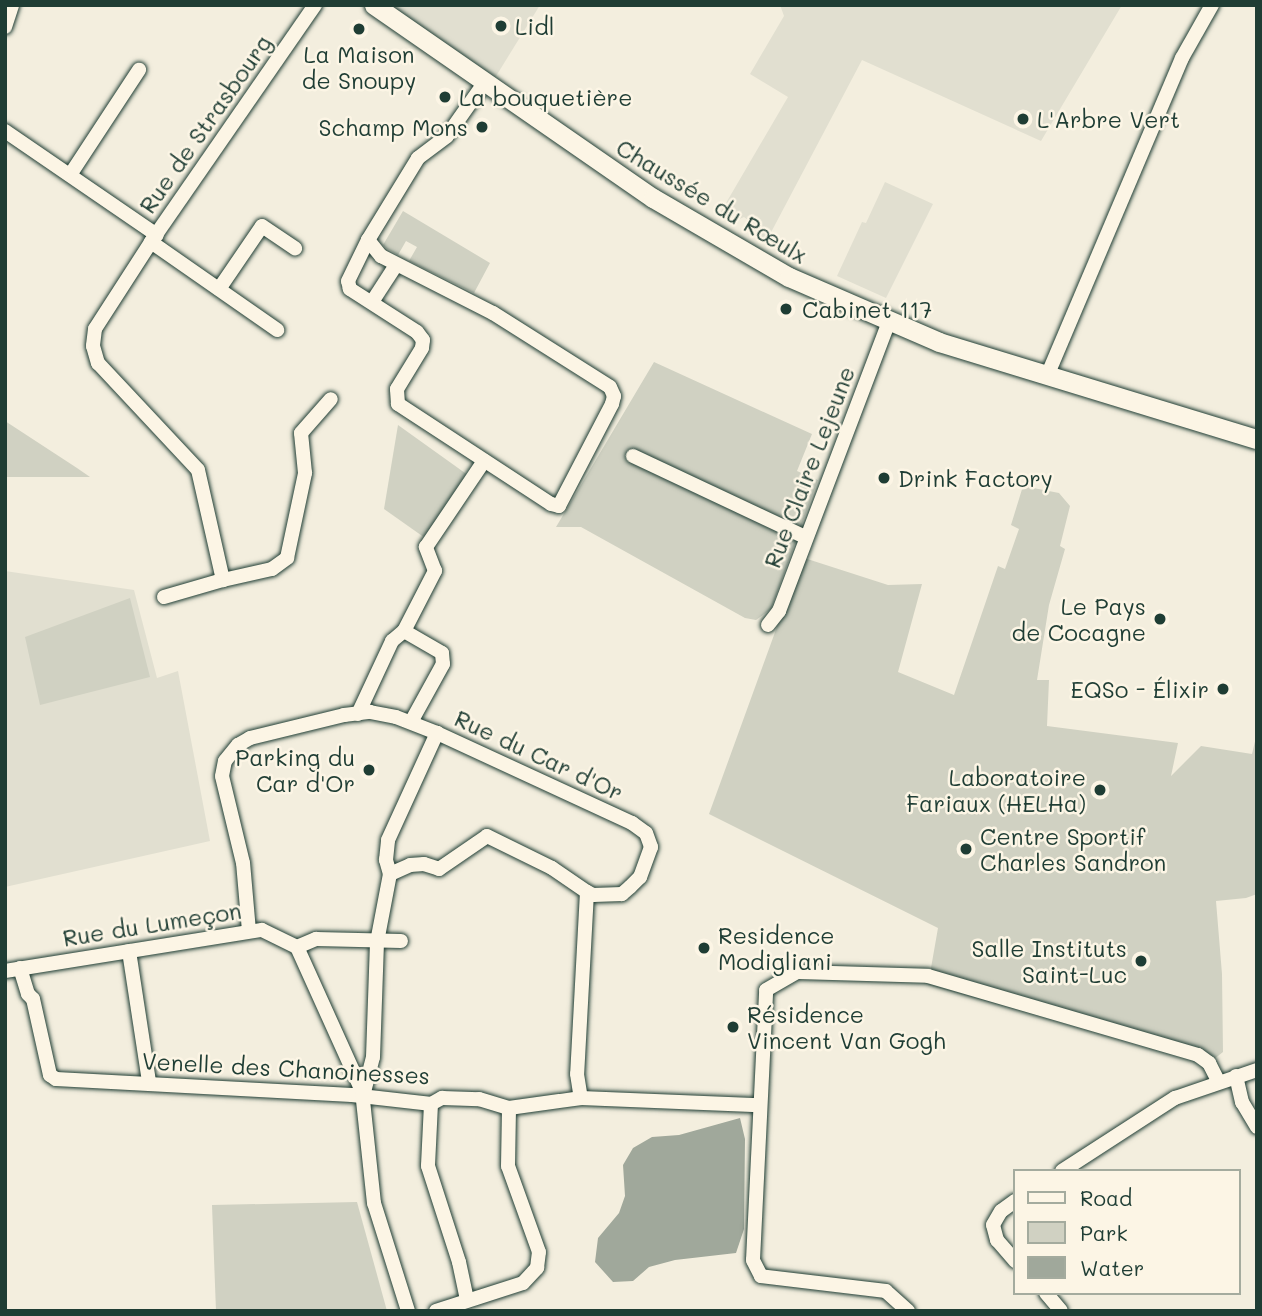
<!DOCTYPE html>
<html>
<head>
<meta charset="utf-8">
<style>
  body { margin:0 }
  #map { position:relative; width:1262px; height:1316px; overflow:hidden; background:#f3eede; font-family:Mali,sans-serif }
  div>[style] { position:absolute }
  .built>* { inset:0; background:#e1dfd0 }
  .green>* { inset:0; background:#d0d1c2 }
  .water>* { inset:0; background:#a0a89b }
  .roads { filter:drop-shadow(0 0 2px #1f3d34) drop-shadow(0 0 2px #1f3d34) }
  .street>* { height:14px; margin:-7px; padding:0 7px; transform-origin:7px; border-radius:7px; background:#fcf5e5 }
  .secondary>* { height:19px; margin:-9.5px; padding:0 9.5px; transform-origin:9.5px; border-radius:9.5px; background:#fcf5e5 }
  .dots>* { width:19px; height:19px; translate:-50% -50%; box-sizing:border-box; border:4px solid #fcf5e5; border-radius:50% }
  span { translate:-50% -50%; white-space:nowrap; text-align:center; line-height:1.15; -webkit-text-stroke:5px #fcf5e5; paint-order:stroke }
  .poi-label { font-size:23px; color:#1f3d34 }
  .left { translate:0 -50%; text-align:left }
  .right { translate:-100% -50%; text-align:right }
  .street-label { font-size:23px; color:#1f3d34 }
  .frame { position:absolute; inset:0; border:7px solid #1f3d34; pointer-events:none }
  .legend { position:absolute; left:1013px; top:1169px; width:228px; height:126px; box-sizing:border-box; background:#fcf5e5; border:2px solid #a4ab9e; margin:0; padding:9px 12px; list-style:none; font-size:21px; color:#1f3d34 }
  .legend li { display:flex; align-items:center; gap:14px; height:35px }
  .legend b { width:35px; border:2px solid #a4ab9e }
</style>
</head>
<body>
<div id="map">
  <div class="built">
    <i style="clip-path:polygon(374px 5px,540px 5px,490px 86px)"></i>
    <i style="clip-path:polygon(780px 5px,1122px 5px,1041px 141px,862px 60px,767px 240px,756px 234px,753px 224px,744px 217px,735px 221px,719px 215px,788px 97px,750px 74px,784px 16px)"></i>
    <i style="clip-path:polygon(885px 182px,933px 204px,886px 298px,837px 276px,862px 222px,866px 223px)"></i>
    <i style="clip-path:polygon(5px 571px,134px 590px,157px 678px,178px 671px,210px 841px,5px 887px)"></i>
  </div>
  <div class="green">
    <i style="clip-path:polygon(403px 211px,490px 263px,474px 293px,409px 261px,417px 247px,406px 241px,398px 255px,386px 248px,383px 245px)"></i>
    <i style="clip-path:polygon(654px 362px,812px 434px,797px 471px,818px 480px,771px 609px,756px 620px,745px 618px,581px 527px,556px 527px)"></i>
    <i style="clip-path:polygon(5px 421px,77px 468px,90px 477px,5px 477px)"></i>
    <i style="clip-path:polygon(398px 425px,472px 478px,435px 545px,384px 509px)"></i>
    <i style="clip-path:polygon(1023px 486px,1059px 493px,1070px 506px,1060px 546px,1065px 549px,1049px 605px,1037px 680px,1049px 680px,1047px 726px,1178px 743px,1171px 776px,1201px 746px,1252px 754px,1257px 733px,1257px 894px,1246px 898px,1216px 901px,1222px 974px,1223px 1052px,1209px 1063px,928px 985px,938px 928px,709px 814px,778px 624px,798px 556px,888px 585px,922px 584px,898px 672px,954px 695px,998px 566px,1005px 569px,1019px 529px,1011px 525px)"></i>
    <i style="clip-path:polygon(130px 598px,150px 677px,40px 705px,25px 637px)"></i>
    <i style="clip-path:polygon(357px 1202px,387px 1311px,216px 1311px,212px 1205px)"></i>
  </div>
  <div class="water">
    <i style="clip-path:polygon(740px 1118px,745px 1139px,744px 1229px,736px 1253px,675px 1260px,649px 1267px,633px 1281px,613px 1282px,595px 1262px,598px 1238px,619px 1213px,625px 1196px,623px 1165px,633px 1148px,652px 1137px,679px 1135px)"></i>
  </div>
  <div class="roads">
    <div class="street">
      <i style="left:315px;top:5px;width:288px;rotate:124.7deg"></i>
      <i style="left:151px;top:242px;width:103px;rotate:122.8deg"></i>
      <i style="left:95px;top:329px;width:17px;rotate:97deg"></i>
      <i style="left:93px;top:346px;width:18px;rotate:74deg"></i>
      <i style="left:98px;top:363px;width:146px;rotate:46.9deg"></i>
      <i style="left:198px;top:470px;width:113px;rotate:77.2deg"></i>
      <i style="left:223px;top:580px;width:50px;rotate:-12.7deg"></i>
      <i style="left:272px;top:569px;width:19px;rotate:-36deg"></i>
      <i style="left:287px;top:558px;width:87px;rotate:-78deg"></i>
      <i style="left:305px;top:473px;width:40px;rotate:-95.7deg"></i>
      <i style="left:301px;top:433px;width:45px;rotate:-48.6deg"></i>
      <i style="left:5px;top:27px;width:23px;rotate:-72deg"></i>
      <i style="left:5px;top:131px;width:184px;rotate:34.4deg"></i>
      <i style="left:70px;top:175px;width:126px;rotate:-56.7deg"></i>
      <i style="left:368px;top:240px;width:21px;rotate:51deg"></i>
      <i style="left:381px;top:256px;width:126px;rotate:27deg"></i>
      <i style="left:493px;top:313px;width:138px;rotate:32.3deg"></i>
      <i style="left:610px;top:387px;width:10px;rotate:66deg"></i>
      <i style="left:614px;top:396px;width:8px;rotate:104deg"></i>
      <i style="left:612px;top:404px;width:115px;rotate:117.5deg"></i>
      <i style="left:559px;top:506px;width:8px;rotate:-166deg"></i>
      <i style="left:551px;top:504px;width:183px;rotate:-146.8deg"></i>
      <i style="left:398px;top:404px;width:15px;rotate:-94deg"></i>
      <i style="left:397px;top:389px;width:48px;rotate:-58.6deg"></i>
      <i style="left:422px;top:348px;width:8px;rotate:-83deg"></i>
      <i style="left:423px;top:340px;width:10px;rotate:-127deg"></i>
      <i style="left:417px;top:332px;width:80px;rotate:-147.3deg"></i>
      <i style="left:350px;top:289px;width:8px;rotate:-104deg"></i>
      <i style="left:348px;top:281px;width:46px;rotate:-64deg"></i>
      <i style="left:368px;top:240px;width:96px;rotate:-58.6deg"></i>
      <i style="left:418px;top:158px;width:36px;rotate:-37deg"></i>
      <i style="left:447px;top:136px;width:66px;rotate:-54.9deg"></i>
      <i style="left:151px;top:242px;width:154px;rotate:34.9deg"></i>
      <i style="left:219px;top:289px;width:76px;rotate:-55.7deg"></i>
      <i style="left:262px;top:226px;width:40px;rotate:34deg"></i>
      <i style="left:372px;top:302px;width:44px;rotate:-57deg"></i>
      <i style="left:1047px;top:376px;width:345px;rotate:-67deg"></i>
      <i style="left:1182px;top:58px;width:61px;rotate:-60.5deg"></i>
      <i style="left:633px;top:456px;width:190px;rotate:25.2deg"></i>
      <i style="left:164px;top:597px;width:61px;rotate:-16.1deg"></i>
      <i style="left:768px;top:625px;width:18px;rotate:-52deg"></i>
      <i style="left:779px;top:611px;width:309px;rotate:-69.2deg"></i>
      <i style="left:404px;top:631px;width:68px;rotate:-62.7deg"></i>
      <i style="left:435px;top:571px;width:26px;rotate:-111deg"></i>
      <i style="left:426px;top:547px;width:104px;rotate:-56deg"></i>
      <i style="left:358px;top:714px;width:81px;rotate:-65deg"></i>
      <i style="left:392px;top:641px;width:16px;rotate:-40deg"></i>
      <i style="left:404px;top:631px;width:44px;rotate:30.1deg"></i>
      <i style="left:442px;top:653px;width:11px;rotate:85deg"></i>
      <i style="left:443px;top:664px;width:66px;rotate:118.9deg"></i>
      <i style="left:390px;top:874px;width:15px;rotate:-106deg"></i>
      <i style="left:386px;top:860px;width:20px;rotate:-84deg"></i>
      <i style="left:388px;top:840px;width:118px;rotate:-65.4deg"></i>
      <i style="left:249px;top:931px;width:68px;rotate:-95deg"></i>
      <i style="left:243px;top:863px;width:89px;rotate:-103.6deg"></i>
      <i style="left:222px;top:776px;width:15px;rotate:-79deg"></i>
      <i style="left:225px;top:761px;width:21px;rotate:-51deg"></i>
      <i style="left:238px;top:745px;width:14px;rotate:-30deg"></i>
      <i style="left:250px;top:738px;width:97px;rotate:-13.7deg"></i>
      <i style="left:344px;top:715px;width:26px;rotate:-7deg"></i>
      <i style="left:370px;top:712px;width:26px;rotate:11deg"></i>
      <i style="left:396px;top:717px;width:44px;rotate:21.3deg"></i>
      <i style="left:437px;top:733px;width:215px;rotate:24.8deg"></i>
      <i style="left:632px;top:823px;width:17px;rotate:36deg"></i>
      <i style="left:646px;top:833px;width:15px;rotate:70deg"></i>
      <i style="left:651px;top:847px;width:32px;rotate:110deg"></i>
      <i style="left:640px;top:877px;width:14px;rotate:135deg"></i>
      <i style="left:630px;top:887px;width:11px;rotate:139deg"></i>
      <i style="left:622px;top:894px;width:29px;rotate:178deg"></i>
      <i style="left:593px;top:895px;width:7px;rotate:-153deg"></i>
      <i style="left:297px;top:947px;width:21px;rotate:-23deg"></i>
      <i style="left:316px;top:939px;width:85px;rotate:1.3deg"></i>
      <i style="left:129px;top:951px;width:133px;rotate:81.3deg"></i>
      <i style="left:20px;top:968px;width:27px;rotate:73deg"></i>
      <i style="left:28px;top:994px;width:7px;rotate:45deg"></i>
      <i style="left:33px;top:999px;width:78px;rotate:77.4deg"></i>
      <i style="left:50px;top:1075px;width:7px;rotate:34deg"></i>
      <i style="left:56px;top:1079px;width:296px;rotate:3.1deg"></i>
      <i style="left:352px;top:1095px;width:80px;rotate:6.5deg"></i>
      <i style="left:431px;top:1104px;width:13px;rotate:-29deg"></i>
      <i style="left:442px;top:1098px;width:37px;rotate:2deg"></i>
      <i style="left:479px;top:1099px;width:31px;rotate:17deg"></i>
      <i style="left:509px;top:1108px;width:73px;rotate:-7.9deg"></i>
      <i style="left:581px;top:1098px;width:178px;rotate:2.3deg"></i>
      <i style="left:5px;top:971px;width:260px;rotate:-9.1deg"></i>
      <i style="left:262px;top:930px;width:39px;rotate:26deg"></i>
      <i style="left:297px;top:947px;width:158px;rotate:65.7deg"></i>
      <i style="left:362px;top:1091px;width:113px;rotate:83.9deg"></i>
      <i style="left:374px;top:1203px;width:113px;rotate:72.5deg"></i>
      <i style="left:1236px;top:1076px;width:27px;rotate:77deg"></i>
      <i style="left:1242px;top:1102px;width:29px;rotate:59deg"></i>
      <i style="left:363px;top:1096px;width:40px;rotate:-75.6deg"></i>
      <i style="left:373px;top:1057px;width:115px;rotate:-88deg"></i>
      <i style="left:377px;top:942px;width:69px;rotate:-79.2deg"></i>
      <i style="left:390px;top:874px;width:22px;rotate:-24deg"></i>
      <i style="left:410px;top:865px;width:14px;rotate:-4deg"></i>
      <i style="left:424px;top:864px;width:16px;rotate:18deg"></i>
      <i style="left:439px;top:869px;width:58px;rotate:-34.5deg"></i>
      <i style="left:487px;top:836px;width:72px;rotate:26.2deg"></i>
      <i style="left:552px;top:868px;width:42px;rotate:34.4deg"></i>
      <i style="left:587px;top:892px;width:182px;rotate:93.1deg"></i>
      <i style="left:577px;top:1074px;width:24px;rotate:81deg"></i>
      <i style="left:431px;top:1104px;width:62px;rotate:92.8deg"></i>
      <i style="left:428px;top:1166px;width:101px;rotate:72.1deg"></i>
      <i style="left:459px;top:1262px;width:38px;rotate:78deg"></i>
      <i style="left:1062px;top:1171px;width:135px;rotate:-32.9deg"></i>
      <i style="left:1175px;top:1098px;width:87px;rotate:-18.9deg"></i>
      <i style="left:1015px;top:1201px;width:17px;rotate:144deg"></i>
      <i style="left:1001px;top:1211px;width:16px;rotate:120deg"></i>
      <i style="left:993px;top:1225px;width:16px;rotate:75deg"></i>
      <i style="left:997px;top:1240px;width:28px;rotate:49deg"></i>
      <i style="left:1046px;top:1293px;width:23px;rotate:50deg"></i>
      <i style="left:436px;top:1311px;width:91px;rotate:-17.8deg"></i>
      <i style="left:523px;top:1283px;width:21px;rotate:-47deg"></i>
      <i style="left:537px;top:1268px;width:16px;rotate:-83deg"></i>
      <i style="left:539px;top:1252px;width:91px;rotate:-109.8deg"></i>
      <i style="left:508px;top:1166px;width:58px;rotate:-89deg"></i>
      <i style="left:908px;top:1311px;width:30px;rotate:-138deg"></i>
      <i style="left:886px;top:1291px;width:126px;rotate:-173.2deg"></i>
      <i style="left:761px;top:1276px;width:18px;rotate:-117deg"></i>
      <i style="left:753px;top:1260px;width:270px;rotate:-87.2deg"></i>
      <i style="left:766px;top:990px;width:36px;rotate:-30deg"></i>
      <i style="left:797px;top:972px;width:131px;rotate:1.7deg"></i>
      <i style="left:928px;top:976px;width:281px;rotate:16.3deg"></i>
      <i style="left:1198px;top:1055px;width:14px;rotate:36deg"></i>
      <i style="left:1209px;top:1063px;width:20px;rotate:63deg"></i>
    </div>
    <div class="secondary">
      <i style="left:374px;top:5px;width:339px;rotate:34.7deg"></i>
      <i style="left:653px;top:198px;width:157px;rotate:30.2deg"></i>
      <i style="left:789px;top:277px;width:163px;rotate:23.4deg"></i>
      <i style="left:939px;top:342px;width:332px;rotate:17deg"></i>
    </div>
  </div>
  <div class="dots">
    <i style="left:501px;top:26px;background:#1f3d34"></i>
    <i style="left:359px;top:29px;background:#1f3d34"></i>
    <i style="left:445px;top:97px;background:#1f3d34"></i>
    <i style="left:1023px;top:119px;background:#1f3d34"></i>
    <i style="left:482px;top:127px;background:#1f3d34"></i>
    <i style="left:786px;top:309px;background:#1f3d34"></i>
    <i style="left:884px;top:478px;background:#1f3d34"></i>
    <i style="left:1160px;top:619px;background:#1f3d34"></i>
    <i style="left:1223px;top:689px;background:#1f3d34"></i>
    <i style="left:369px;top:770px;background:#1f3d34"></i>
    <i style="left:1100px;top:790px;background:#1f3d34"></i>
    <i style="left:966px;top:849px;background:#1f3d34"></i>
    <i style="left:704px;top:948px;background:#1f3d34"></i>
    <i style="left:1141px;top:961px;background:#1f3d34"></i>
    <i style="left:733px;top:1027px;background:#1f3d34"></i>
  </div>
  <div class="poi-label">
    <span class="left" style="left:515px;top:26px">Lidl</span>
    <span style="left:359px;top:67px">La Maison<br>de Snoupy</span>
    <span class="left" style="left:459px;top:97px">La bouquetière</span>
    <span class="left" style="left:1037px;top:119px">L'Arbre Vert</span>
    <span class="right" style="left:468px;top:127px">Schamp Mons</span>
    <span class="left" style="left:802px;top:309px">Cabinet 117</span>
    <span class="left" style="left:898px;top:478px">Drink Factory</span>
    <span class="right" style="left:1146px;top:619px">Le Pays<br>de Cocagne</span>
    <span class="right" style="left:1209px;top:689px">EQSo - Élixir</span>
    <span class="right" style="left:355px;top:770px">Parking du<br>Car d'Or</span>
    <span class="right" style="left:1086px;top:790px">Laboratoire<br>Fariaux (HELHa)</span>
    <span class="left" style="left:980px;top:849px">Centre Sportif<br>Charles Sandron</span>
    <span class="left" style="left:718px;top:948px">Residence<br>Modigliani</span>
    <span class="right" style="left:1127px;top:961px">Salle Instituts<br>Saint-Luc</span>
    <span class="left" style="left:747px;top:1027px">Résidence<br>Vincent Van Gogh</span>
  </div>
  <div class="street-label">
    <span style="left:205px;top:124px;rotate:-55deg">Rue de Strasbourg</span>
    <span style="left:712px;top:201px;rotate:31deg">Chaussée du Rœulx</span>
    <span style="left:809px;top:467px;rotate:-69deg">Rue Claire Lejeune</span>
    <span style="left:539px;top:755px;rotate:25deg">Rue du Car d'Or</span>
    <span style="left:152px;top:924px;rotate:-9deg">Rue du Lumeçon</span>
    <span style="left:286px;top:1068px;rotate:3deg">Venelle des Chanoinesses</span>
  </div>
  <div class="frame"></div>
  <ul class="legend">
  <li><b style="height:9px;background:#fcf5e5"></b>Road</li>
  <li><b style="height:19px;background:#d0d1c2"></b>Park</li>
  <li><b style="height:19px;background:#a0a89b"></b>Water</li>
  </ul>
</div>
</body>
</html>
